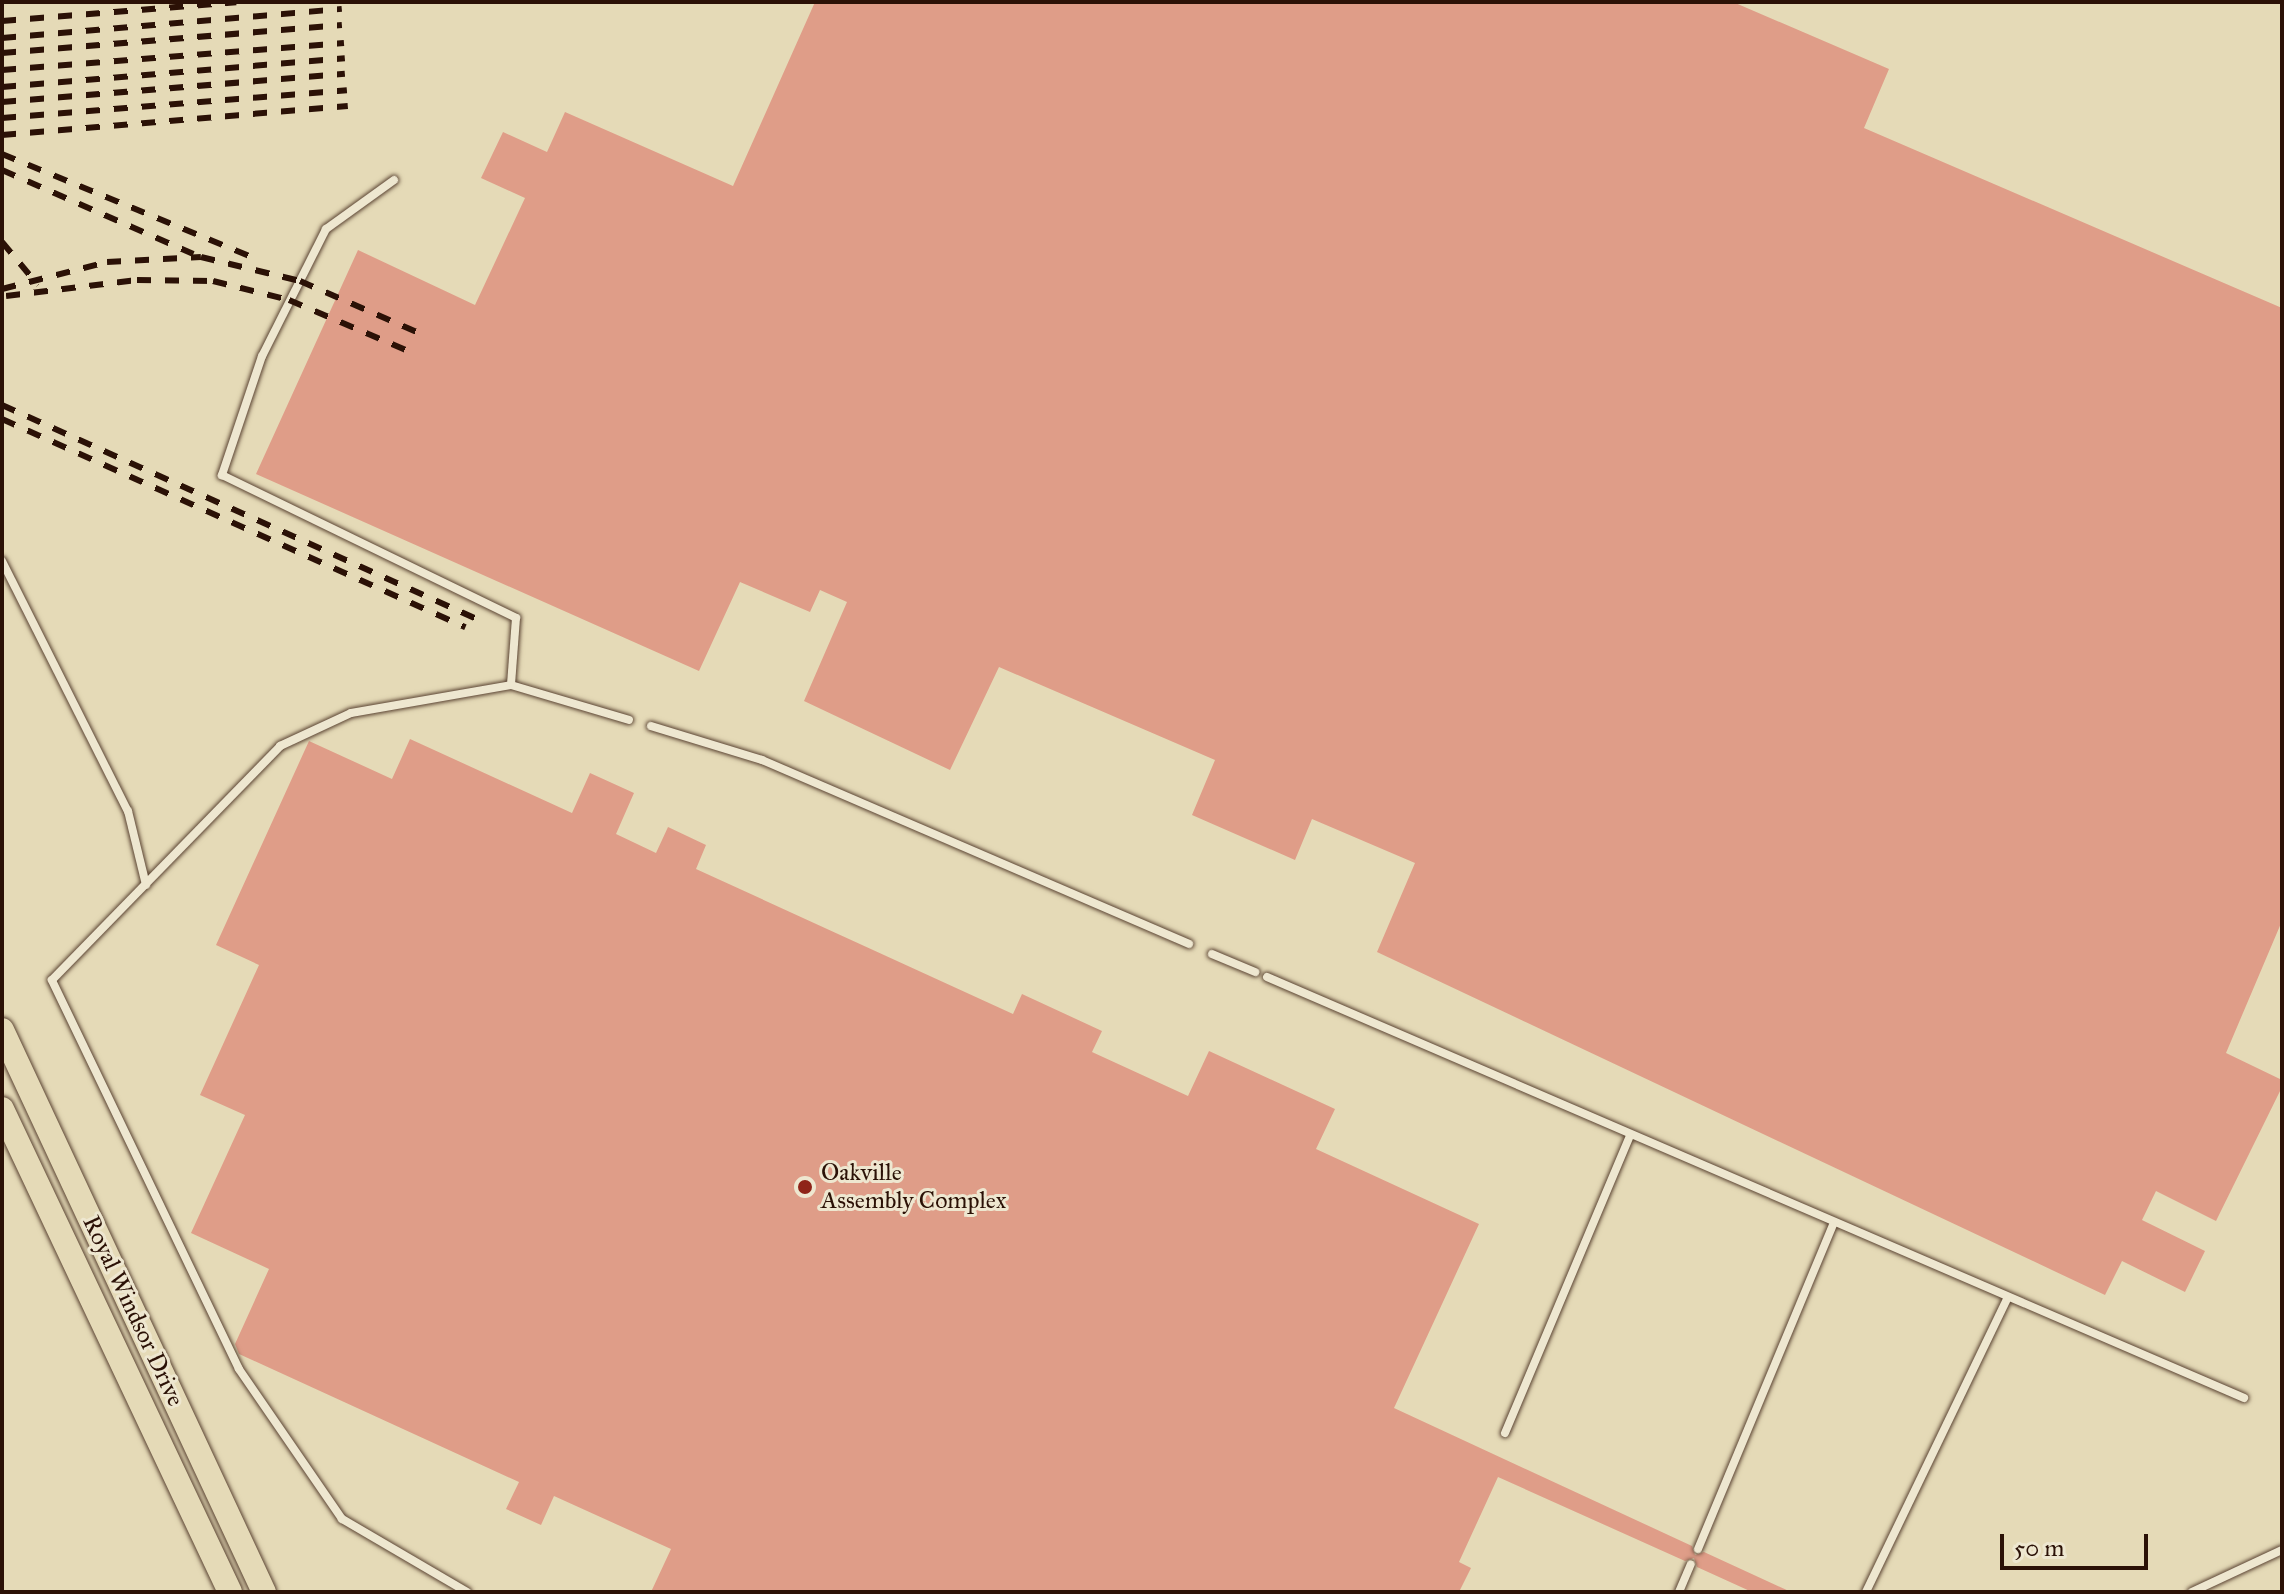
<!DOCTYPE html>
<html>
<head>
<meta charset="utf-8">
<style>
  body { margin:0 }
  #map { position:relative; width:2284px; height:1594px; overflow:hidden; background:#e5dab7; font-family:"IM FELL Great Primer",serif }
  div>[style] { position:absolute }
  .building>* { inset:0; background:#df9d88 }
  .roads { filter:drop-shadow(0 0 2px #5a4332) drop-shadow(0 0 2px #5a4332) }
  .service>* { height:8px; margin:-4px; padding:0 4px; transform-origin:4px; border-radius:4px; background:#eee7d0 }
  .primary>* { height:24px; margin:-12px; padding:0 12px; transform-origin:12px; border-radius:12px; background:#e5dab7 }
  .rail>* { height:6px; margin-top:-3px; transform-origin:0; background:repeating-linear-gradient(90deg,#2b1106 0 14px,transparent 0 28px) }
  .dots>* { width:22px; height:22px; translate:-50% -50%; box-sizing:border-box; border:4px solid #eee7d0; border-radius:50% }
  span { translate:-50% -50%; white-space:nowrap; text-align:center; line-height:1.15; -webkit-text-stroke:6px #eee7d0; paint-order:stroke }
  .poi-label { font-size:24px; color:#2b1106 }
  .left { translate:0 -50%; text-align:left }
  .street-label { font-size:24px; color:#2b1106 }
  .frame { position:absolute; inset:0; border:4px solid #2b1106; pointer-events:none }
  .scale { position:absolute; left:2000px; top:1534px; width:148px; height:36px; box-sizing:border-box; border:4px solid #2b1106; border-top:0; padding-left:10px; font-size:24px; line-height:28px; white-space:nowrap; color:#2b1106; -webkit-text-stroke:6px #eee7d0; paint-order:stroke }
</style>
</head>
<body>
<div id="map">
  <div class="building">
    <i style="clip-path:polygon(815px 2px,1733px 2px,1889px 69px,1864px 128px,2282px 308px,2282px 921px,2226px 1053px,2282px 1080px,2282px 1087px,2216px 1221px,2156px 1191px,2142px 1220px,2205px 1251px,2185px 1292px,2122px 1261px,2105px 1295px,1377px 952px,1415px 863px,1312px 819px,1295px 860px,1192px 815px,1215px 760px,999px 667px,950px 770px,804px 701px,847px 602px,820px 590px,810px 612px,740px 582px,699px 671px,256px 474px,358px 250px,475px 305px,525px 198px,481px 178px,503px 132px,547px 152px,565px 112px,733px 186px)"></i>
    <i style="clip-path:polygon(410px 739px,572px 813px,590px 773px,634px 793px,616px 834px,656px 853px,668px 827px,706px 845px,696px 869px,1013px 1014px,1022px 994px,1102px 1031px,1092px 1052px,1188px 1096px,1209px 1051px,1335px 1109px,1316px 1149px,1479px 1224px,1394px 1408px,1692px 1546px,1695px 1555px,1704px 1552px,1791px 1592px,1752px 1592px,1697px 1567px,1694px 1558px,1685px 1561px,1498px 1477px,1459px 1562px,1471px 1568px,1459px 1592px,651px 1592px,671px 1549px,554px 1496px,541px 1525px,506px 1509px,519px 1482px,239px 1354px,235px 1344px,269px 1269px,191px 1233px,245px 1115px,200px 1095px,259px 965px,216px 945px,309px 741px,392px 779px)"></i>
  </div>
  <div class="roads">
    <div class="service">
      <i style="left:394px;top:180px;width:84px;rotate:144.2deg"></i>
      <i style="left:326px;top:229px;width:142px;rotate:116.7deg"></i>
      <i style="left:262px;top:356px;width:126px;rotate:108.6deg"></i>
      <i style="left:222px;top:475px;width:327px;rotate:25.9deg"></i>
      <i style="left:516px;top:618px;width:67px;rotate:94.3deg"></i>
      <i style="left:2px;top:561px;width:280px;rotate:63.3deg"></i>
      <i style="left:128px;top:811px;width:76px;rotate:76.3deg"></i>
      <i style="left:651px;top:726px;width:116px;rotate:17deg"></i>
      <i style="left:762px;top:760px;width:465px;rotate:23.3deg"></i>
      <i style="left:1212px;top:954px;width:47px;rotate:22.7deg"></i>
      <i style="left:1267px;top:977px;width:1064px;rotate:23.31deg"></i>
      <i style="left:1505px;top:1433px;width:323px;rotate:-67.2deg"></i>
      <i style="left:1698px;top:1549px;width:353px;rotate:-67.4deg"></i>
      <i style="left:467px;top:1592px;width:145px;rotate:-149.7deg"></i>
      <i style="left:342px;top:1519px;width:182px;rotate:-124.5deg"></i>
      <i style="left:239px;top:1369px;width:432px;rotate:-115.7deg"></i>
      <i style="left:52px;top:980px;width:327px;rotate:-45.7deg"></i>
      <i style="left:280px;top:746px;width:78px;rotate:-24.9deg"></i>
      <i style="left:351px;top:713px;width:162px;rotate:-9.9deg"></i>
      <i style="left:511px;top:685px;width:123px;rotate:16.5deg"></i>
      <i style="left:1679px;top:1592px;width:30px;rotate:-67deg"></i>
      <i style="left:1866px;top:1592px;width:327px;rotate:-64.3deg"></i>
      <i style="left:2192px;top:1592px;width:99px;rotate:-25deg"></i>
    </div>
    <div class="primary">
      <i style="left:2px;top:1030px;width:620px;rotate:65.01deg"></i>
      <i style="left:2px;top:1109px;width:534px;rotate:64.73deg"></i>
    </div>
  </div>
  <div class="rail">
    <i style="left:2px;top:21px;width:235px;rotate:-4.6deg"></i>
    <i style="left:2px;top:38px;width:341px;rotate:-4.9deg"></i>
    <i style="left:2px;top:53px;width:341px;rotate:-4.7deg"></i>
    <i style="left:2px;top:70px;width:343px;rotate:-4.5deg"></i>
    <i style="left:2px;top:87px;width:344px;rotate:-4.8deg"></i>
    <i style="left:2px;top:102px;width:344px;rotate:-4.7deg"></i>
    <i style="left:2px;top:118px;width:346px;rotate:-4.6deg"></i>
    <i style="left:2px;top:135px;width:347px;rotate:-4.8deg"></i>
    <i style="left:2px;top:154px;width:276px;rotate:22.4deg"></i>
    <i style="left:2px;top:170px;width:209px;rotate:23.7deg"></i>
    <i style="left:2px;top:242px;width:56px;rotate:50.1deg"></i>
    <i style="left:2px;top:289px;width:108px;rotate:-14.4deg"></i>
    <i style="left:107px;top:262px;width:94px;rotate:-3deg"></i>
    <i style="left:201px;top:257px;width:102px;rotate:13.6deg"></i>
    <i style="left:300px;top:281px;width:128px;rotate:23.6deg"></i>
    <i style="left:6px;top:296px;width:132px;rotate:-7deg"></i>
    <i style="left:137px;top:280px;width:76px;rotate:0.8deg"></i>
    <i style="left:213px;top:281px;width:78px;rotate:14deg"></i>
    <i style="left:289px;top:300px;width:129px;rotate:23.2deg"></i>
    <i style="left:2px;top:405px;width:525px;rotate:24.27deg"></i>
    <i style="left:2px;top:419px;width:508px;rotate:24.19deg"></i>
  </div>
  <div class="dots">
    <i style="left:805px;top:1187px;background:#8f2418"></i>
  </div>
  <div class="poi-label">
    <span class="left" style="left:821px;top:1187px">Oakville<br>Assembly Complex</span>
  </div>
  <div class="street-label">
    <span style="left:133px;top:1311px;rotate:65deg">Royal Windsor Drive</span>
  </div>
  <div class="frame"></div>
  <div class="scale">50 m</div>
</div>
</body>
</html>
